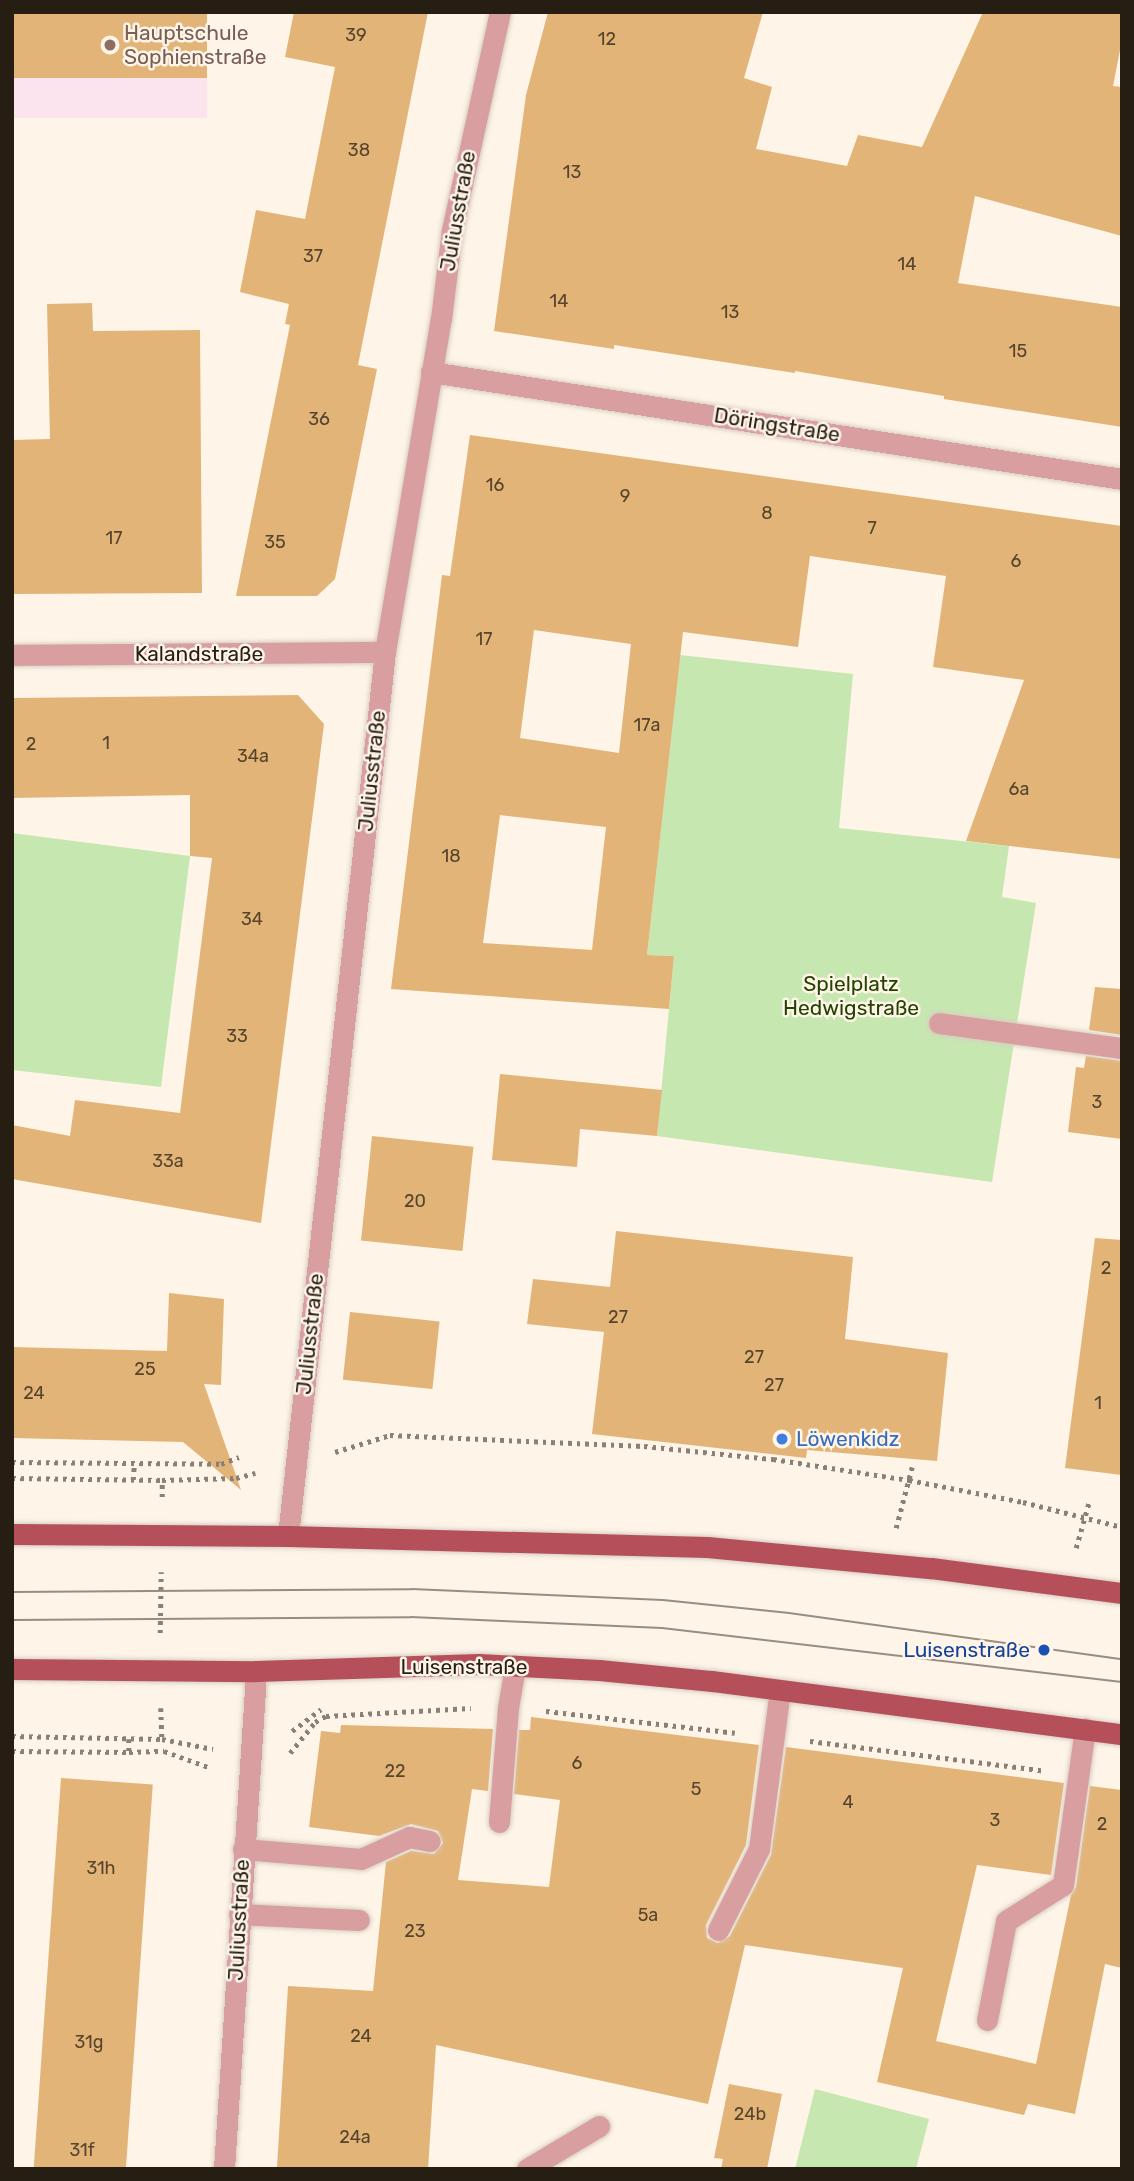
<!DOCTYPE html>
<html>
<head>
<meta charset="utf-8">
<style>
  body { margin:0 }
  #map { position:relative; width:1134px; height:2181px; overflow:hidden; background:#fef4e8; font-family:Rubik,sans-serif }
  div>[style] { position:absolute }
  .education>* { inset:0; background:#fce4ef; transform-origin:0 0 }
  .green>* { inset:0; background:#c7e7b1 }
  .building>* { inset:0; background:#e3b478; transform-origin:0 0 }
  .path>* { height:4.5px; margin-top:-2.25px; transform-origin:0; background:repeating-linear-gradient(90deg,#8a8075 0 3.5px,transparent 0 8.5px) }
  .roads { filter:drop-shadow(0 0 2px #d7cdc2) drop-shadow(0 0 2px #d7cdc2) }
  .minor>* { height:21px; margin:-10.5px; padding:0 10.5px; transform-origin:10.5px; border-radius:10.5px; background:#d89ea0 }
  .major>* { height:21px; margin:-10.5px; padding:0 10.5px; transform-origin:10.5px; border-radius:10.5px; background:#b5505a }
  .tram>* { height:2px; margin:-1px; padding:0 1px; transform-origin:1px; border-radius:1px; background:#978e82 }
  .dots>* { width:19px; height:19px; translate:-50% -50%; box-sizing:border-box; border:4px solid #fef4e8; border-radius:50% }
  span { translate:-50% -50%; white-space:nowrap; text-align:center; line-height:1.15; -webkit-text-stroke:5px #fef4e8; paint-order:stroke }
  .number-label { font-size:18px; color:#56442c }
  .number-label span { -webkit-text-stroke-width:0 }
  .education-label { font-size:21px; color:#785e54 }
  .left { translate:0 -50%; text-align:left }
  .street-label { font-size:21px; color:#271e13 }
  .park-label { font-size:21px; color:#234300 }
  .shop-label { font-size:21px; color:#366cbe }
  .transit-label { font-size:21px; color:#164399 }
  .right { translate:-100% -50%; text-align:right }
  .frame { position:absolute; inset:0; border:14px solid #271e13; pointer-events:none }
</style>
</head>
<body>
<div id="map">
  <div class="education">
    <i style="left:12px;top:12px;width:195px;height:106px"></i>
  </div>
  <div class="green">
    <i style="clip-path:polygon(680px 655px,853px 674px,839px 828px,1009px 846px,1002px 897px,1036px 903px,992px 1182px,657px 1136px,674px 956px,647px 955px)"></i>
    <i style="clip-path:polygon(12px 833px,190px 856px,161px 1087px,12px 1070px)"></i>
    <i style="clip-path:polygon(815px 2089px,929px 2119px,916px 2169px,795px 2169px)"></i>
  </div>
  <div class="building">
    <i style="left:12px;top:12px;width:195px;height:66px"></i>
    <i style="clip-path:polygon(294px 12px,428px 12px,358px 365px,377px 369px,335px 579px,317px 596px,236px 596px,290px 325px,285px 324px,289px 304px,240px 292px,256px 210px,305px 219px,335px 67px,285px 57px)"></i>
    <i style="clip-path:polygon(548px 12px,763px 12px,744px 78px,772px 87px,756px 149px,847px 166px,858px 135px,922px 147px,983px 12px,1122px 12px,1122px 40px,1113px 86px,1122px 87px,1122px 236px,975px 196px,958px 283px,1122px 307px,1122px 427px,944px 399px,944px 396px,795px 371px,795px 373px,614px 345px,614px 349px,494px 331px,526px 95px)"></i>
    <i style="clip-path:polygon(92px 303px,93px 331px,200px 330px,202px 593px,12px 594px,12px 440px,50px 439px,47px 304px)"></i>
    <i style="clip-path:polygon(evenodd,470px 435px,1122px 526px,1122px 859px,966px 841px,1024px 680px,933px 667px,946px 576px,810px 556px,798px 647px,683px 632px,647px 955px,674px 956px,669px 1009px,391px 989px,442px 575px,450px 576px,470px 435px,534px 630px,631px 644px,619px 753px,520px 738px,534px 630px,470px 435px,500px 815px,606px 827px,592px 950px,483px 943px,500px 815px)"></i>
    <i style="clip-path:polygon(298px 695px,324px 724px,261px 1223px,12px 1179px,12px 1125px,70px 1136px,75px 1100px,180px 1113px,212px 858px,190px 856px,190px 795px,12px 798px,12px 698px)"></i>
    <i style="clip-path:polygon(1095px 987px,1122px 989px,1122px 1035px,1089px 1030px)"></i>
    <i style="clip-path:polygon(1086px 1056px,1122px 1061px,1122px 1139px,1068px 1132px,1076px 1067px,1084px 1068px)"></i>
    <i style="clip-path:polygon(500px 1074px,662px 1090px,657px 1136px,580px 1129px,577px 1167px,492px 1160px)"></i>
    <i style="left:372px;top:1136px;width:102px;height:105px;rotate:6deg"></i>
    <i style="clip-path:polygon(616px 1231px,853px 1257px,845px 1339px,948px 1353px,937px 1461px,807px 1450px,806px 1458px,592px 1434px,604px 1332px,527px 1324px,533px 1279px,610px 1287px)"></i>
    <i style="clip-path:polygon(1095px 1238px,1122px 1240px,1122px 1475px,1065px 1468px)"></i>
    <i style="clip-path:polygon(169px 1293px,224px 1299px,221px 1385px,204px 1384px,241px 1490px,183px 1442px,12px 1438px,12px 1347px,167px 1351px)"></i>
    <i style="left:350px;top:1312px;width:90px;height:68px;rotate:6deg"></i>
    <i style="clip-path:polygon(531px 1717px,759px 1745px,746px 1845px,706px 1925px,707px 1938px,718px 1943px,730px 1936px,771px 1855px,786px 1747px,1064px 1783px,1051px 1875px,977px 1865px,936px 2041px,1036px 2064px,1071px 1895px,1076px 1887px,1090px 1786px,1122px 1790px,1122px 1968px,1105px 1964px,1075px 2114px,1028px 2104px,1024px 2115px,877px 2082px,903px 1968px,745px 1945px,708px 2104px,436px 2045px,428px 2169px,277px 2167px,288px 1986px,373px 1991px,386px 1862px,411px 1851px,434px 1854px,443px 1843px,438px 1831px,411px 1824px,379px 1836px,309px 1827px,321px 1731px,340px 1733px,341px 1725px,493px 1729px,488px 1791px,472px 1789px,458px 1880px,549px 1887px,560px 1800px,514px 1794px,519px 1730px,530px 1730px)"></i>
    <i style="left:61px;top:1778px;width:92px;height:392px;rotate:4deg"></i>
    <i style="clip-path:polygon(729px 2084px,782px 2094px,767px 2169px,721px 2169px,723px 2159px,714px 2158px)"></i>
  </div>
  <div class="path">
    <i style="left:335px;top:1452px;width:58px;rotate:-17.2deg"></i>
    <i style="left:390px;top:1435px;width:254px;rotate:2.5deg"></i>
    <i style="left:644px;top:1446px;width:130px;rotate:5.8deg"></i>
    <i style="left:773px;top:1459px;width:138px;rotate:8.8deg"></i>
    <i style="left:909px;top:1480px;width:116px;rotate:10.9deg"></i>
    <i style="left:1023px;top:1502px;width:102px;rotate:14.2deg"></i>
    <i style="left:12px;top:1462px;width:209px;rotate:0.5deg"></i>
    <i style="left:221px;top:1464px;width:19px;rotate:-21deg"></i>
    <i style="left:12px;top:1478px;width:150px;rotate:0.8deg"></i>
    <i style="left:162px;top:1480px;width:74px;rotate:-1.5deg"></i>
    <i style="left:236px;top:1478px;width:20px;rotate:-15deg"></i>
    <i style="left:133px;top:1480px;width:16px;rotate:-86deg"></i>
    <i style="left:162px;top:1497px;width:17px;rotate:-90deg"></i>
    <i style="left:896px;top:1528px;width:63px;rotate:-75.3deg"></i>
    <i style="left:1076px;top:1548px;width:48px;rotate:-74.2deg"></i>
    <i style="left:160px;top:1633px;width:61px;rotate:-89.1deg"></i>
    <i style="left:161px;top:1708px;width:31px;rotate:88deg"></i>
    <i style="left:546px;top:1711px;width:190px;rotate:6.6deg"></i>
    <i style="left:292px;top:1731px;width:36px;rotate:-37deg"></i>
    <i style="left:12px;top:1736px;width:150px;rotate:1.1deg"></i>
    <i style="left:162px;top:1739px;width:52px;rotate:11.1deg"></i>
    <i style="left:129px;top:1739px;width:13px;rotate:90deg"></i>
    <i style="left:129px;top:1752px;width:35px;rotate:-2deg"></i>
    <i style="left:164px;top:1751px;width:50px;rotate:19.9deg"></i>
    <i style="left:810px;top:1741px;width:233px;rotate:7.2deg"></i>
    <i style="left:12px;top:1751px;width:117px;rotate:0.5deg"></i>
    <i style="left:290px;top:1753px;width:40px;rotate:-51deg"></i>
    <i style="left:315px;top:1722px;width:13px;rotate:-29deg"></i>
    <i style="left:326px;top:1716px;width:145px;rotate:-3.2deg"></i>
  </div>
  <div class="roads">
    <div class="minor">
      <i style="left:431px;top:372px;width:699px;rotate:8.8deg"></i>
      <i style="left:12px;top:655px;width:373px;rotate:-0.5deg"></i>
      <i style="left:939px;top:1023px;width:185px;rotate:7.8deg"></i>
      <i style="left:288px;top:1536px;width:889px;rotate:-83.74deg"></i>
      <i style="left:385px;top:652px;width:338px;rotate:-80.5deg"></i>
      <i style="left:441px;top:319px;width:90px;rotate:-83deg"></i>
      <i style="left:452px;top:230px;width:223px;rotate:-77.6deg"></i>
      <i style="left:499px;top:1822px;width:114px;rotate:-85.5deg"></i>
      <i style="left:508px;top:1708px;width:43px;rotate:-80.5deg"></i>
      <i style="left:243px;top:1849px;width:118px;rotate:4.8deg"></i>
      <i style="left:361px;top:1859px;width:53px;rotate:-24.6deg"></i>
      <i style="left:409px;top:1837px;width:21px;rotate:11deg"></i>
      <i style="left:239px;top:1914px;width:120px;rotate:2.9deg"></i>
      <i style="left:718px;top:1930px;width:91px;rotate:-63.2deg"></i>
      <i style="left:759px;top:1849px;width:160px;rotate:-82.5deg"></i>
      <i style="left:987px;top:2020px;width:101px;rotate:-79.1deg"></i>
      <i style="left:1006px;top:1921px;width:67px;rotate:-32.3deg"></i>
      <i style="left:1063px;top:1885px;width:158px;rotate:-82deg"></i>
      <i style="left:224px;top:2169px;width:499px;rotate:-86.3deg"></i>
      <i style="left:527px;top:2169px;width:84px;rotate:-30.8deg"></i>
    </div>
    <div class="major">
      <i style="left:12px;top:1534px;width:276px;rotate:0.4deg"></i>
      <i style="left:288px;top:1536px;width:419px;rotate:1.5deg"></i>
      <i style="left:707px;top:1547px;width:225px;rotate:5.4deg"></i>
      <i style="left:931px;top:1568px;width:193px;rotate:7.5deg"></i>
      <i style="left:12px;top:1669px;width:244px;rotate:0.5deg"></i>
      <i style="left:256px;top:1671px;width:223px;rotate:-1.8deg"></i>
      <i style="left:479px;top:1664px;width:120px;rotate:2.9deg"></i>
      <i style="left:599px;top:1670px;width:114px;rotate:5.6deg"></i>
      <i style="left:712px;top:1681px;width:413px;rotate:7.4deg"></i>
    </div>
  </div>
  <div class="tram">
    <i style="left:12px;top:1592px;width:400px;rotate:-0.4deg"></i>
    <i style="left:412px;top:1589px;width:251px;rotate:2.5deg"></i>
    <i style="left:663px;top:1600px;width:127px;rotate:5.9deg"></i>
    <i style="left:789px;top:1613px;width:336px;rotate:7.9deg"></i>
    <i style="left:12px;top:1620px;width:399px;rotate:-0.4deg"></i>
    <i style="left:411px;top:1617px;width:251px;rotate:2.5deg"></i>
    <i style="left:662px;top:1628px;width:463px;rotate:6.7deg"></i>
  </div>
  <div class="dots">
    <i style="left:110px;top:45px;background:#8d6e63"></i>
    <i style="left:782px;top:1439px;background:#3f7fe0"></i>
    <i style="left:1044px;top:1650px;background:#1a4fb4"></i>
  </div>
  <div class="number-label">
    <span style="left:356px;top:35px">39</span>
    <span style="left:607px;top:39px">12</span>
    <span style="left:359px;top:150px">38</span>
    <span style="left:572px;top:172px">13</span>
    <span style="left:313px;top:256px">37</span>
    <span style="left:907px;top:264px">14</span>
    <span style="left:559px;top:301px">14</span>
    <span style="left:730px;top:312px">13</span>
    <span style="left:1018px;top:351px">15</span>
    <span style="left:319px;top:419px">36</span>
    <span style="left:495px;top:485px">16</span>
    <span style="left:625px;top:496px">9</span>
    <span style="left:767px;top:513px">8</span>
    <span style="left:872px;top:528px">7</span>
    <span style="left:114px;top:538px">17</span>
    <span style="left:275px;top:542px">35</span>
    <span style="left:1016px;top:561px">6</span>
    <span style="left:484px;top:639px">17</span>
    <span style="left:647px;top:725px">17a</span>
    <span style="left:106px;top:743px">1</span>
    <span style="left:31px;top:744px">2</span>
    <span style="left:253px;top:756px">34a</span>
    <span style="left:1019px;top:789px">6a</span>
    <span style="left:451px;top:856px">18</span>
    <span style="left:252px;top:919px">34</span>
    <span style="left:237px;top:1036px">33</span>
    <span style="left:1097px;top:1102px">3</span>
    <span style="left:168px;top:1161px">33a</span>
    <span style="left:415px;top:1201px">20</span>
    <span style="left:1106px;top:1268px">2</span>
    <span style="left:618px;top:1317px">27</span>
    <span style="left:754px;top:1357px">27</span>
    <span style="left:145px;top:1369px">25</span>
    <span style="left:774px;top:1385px">27</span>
    <span style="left:34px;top:1393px">24</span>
    <span style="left:1098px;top:1403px">1</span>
    <span style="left:577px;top:1763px">6</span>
    <span style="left:395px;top:1771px">22</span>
    <span style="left:696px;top:1789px">5</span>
    <span style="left:848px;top:1802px">4</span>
    <span style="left:995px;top:1820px">3</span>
    <span style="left:1102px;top:1824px">2</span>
    <span style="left:101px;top:1868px">31h</span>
    <span style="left:648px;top:1915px">5a</span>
    <span style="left:415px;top:1931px">23</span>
    <span style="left:361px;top:2036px">24</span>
    <span style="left:89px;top:2042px">31g</span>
    <span style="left:750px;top:2114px">24b</span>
    <span style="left:355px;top:2137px">24a</span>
    <span style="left:82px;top:2150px">31f</span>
  </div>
  <div class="education-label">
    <span class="left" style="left:124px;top:45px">Hauptschule<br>Sophienstraße</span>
  </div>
  <div class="street-label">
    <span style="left:458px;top:211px;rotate:-80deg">Juliusstraße</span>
    <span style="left:777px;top:425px;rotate:9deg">Döringstraße</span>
    <span style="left:199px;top:654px">Kalandstraße</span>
    <span style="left:372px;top:771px;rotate:-84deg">Juliusstraße</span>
    <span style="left:310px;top:1334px;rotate:-84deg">Juliusstraße</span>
    <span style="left:464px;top:1667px">Luisenstraße</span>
    <span style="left:239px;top:1920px;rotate:-87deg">Juliusstraße</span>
  </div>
  <div class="park-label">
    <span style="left:851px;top:996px">Spielplatz<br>Hedwigstraße</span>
  </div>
  <div class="shop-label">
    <span class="left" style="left:796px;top:1439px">Löwenkidz</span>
  </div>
  <div class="transit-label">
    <span class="right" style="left:1030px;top:1650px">Luisenstraße</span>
  </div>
  <div class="frame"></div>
</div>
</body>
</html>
